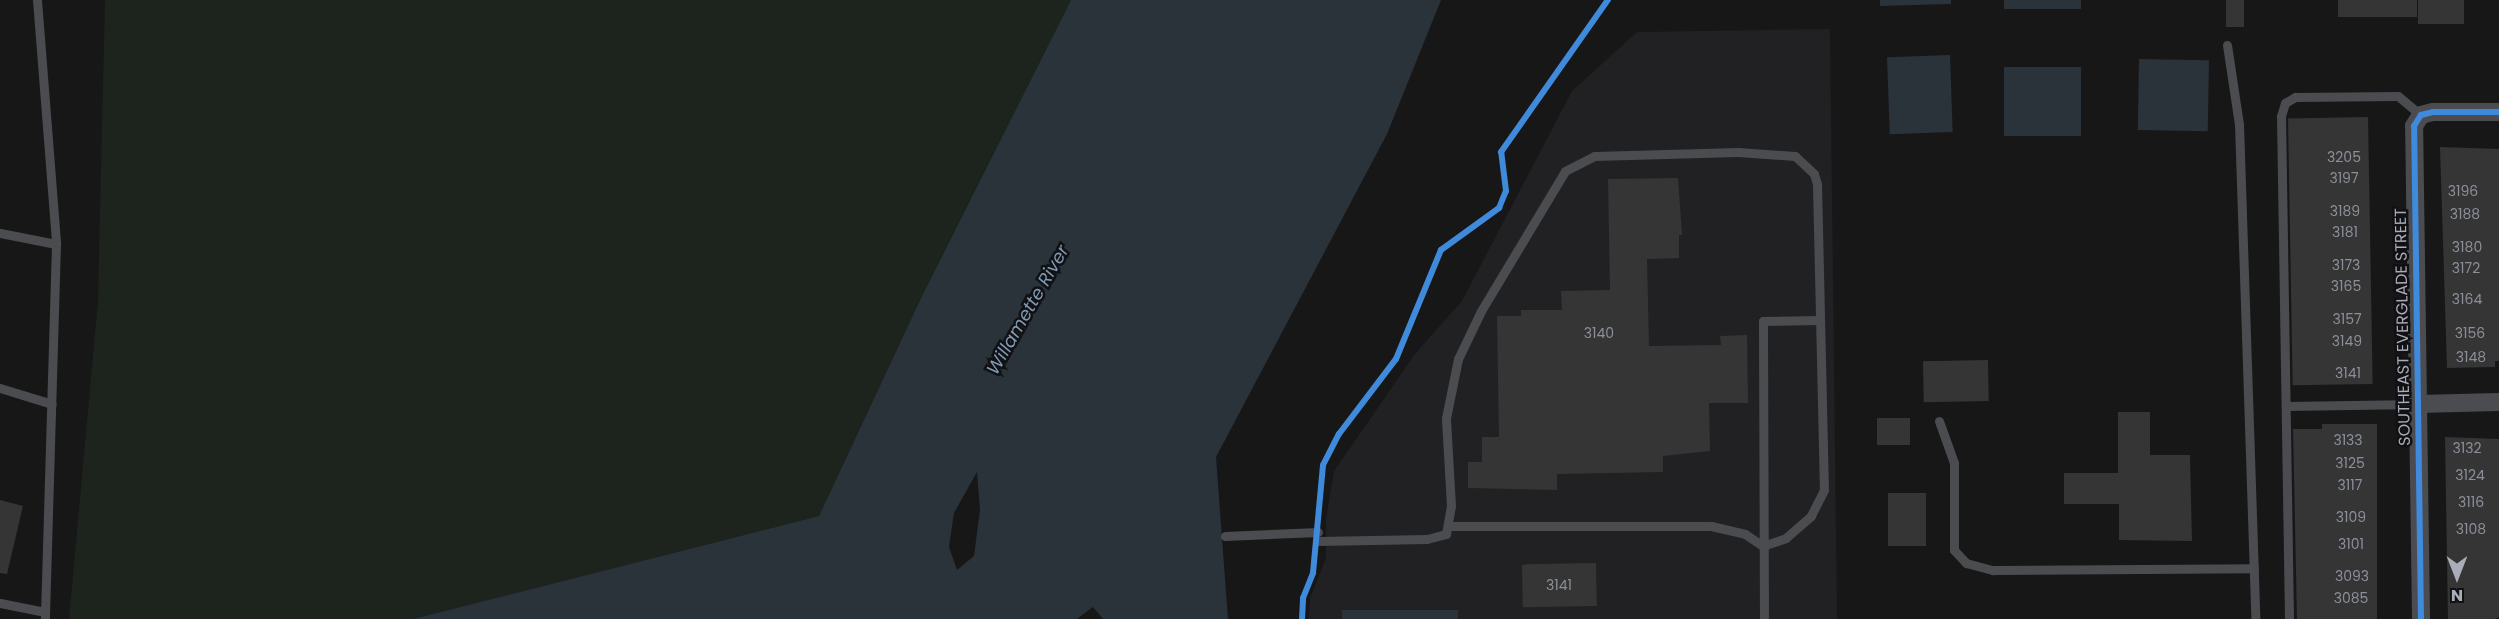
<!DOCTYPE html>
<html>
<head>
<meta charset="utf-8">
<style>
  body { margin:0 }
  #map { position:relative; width:2499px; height:619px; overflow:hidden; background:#171717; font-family:Poppins,sans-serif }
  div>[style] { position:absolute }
  .built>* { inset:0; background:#212123 }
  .green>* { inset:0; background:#1d241e }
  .water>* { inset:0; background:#2a323a; transform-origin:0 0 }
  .building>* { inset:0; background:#353536; transform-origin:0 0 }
  .service>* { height:9px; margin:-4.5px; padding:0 4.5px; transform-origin:4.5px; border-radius:4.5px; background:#4b4c50 }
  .minor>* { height:18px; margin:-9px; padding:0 9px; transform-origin:9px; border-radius:9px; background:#4b4c50 }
  .cycleway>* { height:6px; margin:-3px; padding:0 3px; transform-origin:3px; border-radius:3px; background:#408adc }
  span { translate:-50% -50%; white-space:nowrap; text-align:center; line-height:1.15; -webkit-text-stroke:5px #111113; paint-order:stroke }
  .number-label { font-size:14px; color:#8b8f98 }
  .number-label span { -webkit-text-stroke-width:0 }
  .street-label { font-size:16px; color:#a8adb9 }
  .water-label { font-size:18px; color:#7e9ab5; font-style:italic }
  .north { position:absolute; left:2427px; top:547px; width:60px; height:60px; -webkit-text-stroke:4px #111113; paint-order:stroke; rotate:180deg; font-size:16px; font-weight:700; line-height:24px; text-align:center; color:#a8adb9 }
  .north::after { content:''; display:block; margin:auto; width:21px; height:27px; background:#a8adb9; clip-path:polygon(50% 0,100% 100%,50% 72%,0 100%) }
</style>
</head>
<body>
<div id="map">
  <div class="built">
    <i style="clip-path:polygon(1830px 29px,1837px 619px,1309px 619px,1310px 598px,1326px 558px,1326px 519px,1334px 471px,1415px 354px,1462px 301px,1572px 91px,1637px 32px)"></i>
  </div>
  <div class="green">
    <i style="clip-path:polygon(105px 0,1071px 0,921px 298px,819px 516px,413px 619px,69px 619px,98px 301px)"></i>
  </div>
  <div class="water">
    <i style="clip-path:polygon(evenodd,1071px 0,1441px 0,1387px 134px,1216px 457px,1228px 619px,1103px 619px,1093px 607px,1077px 619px,413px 619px,819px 516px,921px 298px,1071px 0,977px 472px,980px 510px,974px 556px,957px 570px,949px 547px,954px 513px,977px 472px)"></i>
    <i style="clip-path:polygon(1880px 0,1951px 0,1951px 4px,1880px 6px)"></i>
    <i style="left:2004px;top:0;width:77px;height:9px"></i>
    <i style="left:1950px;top:55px;width:77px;height:63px;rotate:88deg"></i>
    <i style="left:2139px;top:59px;width:70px;height:71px;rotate:1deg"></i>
    <i style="left:2004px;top:67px;width:77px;height:69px"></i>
    <i style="left:1458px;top:610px;width:9px;height:116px;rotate:90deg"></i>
  </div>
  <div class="building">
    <i style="left:2226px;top:0;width:18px;height:27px"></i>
    <i style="left:2338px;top:0;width:79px;height:17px"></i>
    <i style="left:2418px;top:0;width:46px;height:24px"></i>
    <i style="left:2368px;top:117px;width:267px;height:80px;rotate:89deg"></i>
    <i style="clip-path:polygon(2440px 147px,2499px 149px,2499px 361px,2495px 361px,2495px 367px,2447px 368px)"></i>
    <i style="clip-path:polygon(1678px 178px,1682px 235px,1679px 235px,1679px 258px,1647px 259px,1649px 346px,1721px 345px,1720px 336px,1747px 335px,1748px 403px,1709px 403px,1710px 451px,1663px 456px,1663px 472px,1557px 474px,1557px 490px,1468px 488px,1468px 462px,1482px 462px,1482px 437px,1499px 437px,1497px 316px,1521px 316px,1521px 310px,1562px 310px,1561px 291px,1610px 290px,1608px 179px)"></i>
    <i style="left:1988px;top:360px;width:41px;height:65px;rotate:89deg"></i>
    <i style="clip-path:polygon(2118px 412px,2150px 412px,2150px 455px,2190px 455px,2192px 541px,2119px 540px,2119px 504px,2064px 504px,2064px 473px,2118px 473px)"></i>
    <i style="left:1877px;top:418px;width:33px;height:27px"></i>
    <i style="clip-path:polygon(2322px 424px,2377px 424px,2377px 619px,2297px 619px,2293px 429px,2322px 429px)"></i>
    <i style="clip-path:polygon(2445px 437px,2499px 439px,2499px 617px,2495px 619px,2448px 619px)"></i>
    <i style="left:1888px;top:493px;width:38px;height:53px"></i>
    <i style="clip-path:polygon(0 500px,23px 506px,7px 574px,0 573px)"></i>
    <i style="left:1596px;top:563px;width:43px;height:74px;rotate:89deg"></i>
  </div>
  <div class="service">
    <i style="left:37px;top:0;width:245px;rotate:85.5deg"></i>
    <i style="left:56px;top:244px;width:375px;rotate:91.7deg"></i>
    <i style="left:2227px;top:45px;width:80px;rotate:81.4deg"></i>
    <i style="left:2239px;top:124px;width:495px;rotate:88.1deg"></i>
    <i style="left:0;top:233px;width:57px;rotate:11.1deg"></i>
    <i style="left:0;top:388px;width:54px;rotate:17.1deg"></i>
    <i style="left:2286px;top:406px;width:132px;rotate:-0.9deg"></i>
    <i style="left:1939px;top:421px;width:45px;rotate:70.3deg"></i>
    <i style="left:1954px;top:463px;width:87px;rotate:90deg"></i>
    <i style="left:1954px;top:550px;width:18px;rotate:47deg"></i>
    <i style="left:1966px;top:563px;width:28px;rotate:15deg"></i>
    <i style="left:1993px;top:570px;width:261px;rotate:-0.4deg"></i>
    <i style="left:1450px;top:526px;width:261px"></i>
    <i style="left:1711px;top:526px;width:35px;rotate:13deg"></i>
    <i style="left:1745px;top:534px;width:22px;rotate:34deg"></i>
    <i style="left:1225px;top:536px;width:93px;rotate:-2.5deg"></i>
    <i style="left:1318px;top:541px;width:109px;rotate:-1.1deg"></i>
    <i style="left:1427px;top:539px;width:20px;rotate:-15deg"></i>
    <i style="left:1446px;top:534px;width:28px;rotate:-80deg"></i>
    <i style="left:1451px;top:506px;width:88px;rotate:-93.3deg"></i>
    <i style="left:1446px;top:418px;width:60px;rotate:-78.5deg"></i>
    <i style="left:1458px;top:359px;width:53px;rotate:-64.4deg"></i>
    <i style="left:1481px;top:311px;width:163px;rotate:-59deg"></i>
    <i style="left:1565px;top:171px;width:33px;rotate:-27deg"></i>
    <i style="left:1594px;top:156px;width:144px;rotate:-1.6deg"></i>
    <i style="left:1738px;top:152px;width:57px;rotate:4deg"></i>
    <i style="left:1795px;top:156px;width:26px;rotate:43deg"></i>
    <i style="left:1814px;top:174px;width:10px;rotate:73deg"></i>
    <i style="left:1817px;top:184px;width:306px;rotate:88.7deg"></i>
    <i style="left:1824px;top:490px;width:29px;rotate:117deg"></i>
    <i style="left:1811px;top:516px;width:33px;rotate:139deg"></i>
    <i style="left:1786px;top:538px;width:24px;rotate:161deg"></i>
    <i style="left:0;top:603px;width:46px;rotate:11.3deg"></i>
    <i style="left:1764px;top:619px;width:298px;rotate:-90.2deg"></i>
    <i style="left:1763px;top:321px;width:57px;rotate:-1deg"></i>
    <i style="left:2289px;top:619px;width:503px;rotate:-90.91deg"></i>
    <i style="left:2281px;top:116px;width:14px;rotate:-73deg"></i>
    <i style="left:2285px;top:103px;width:12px;rotate:-31deg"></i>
    <i style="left:2295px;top:97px;width:103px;rotate:-0.6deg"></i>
    <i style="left:2398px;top:96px;width:30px;rotate:40deg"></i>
  </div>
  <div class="minor">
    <i style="left:2418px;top:404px;width:81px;rotate:-1.4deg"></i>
    <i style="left:2421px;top:619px;width:493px;rotate:-90.8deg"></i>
    <i style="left:2414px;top:126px;width:13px;rotate:-58deg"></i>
    <i style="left:2421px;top:115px;width:12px;rotate:-14deg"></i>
    <i style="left:2433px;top:112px;width:66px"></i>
  </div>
  <div class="cycleway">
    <i style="left:1302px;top:619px;width:21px;rotate:-87deg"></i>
    <i style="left:1303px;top:598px;width:27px;rotate:-68deg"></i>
    <i style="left:1313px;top:573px;width:108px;rotate:-84.7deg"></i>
    <i style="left:1323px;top:465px;width:35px;rotate:-63deg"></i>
    <i style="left:1339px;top:434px;width:94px;rotate:-52.8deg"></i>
    <i style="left:1396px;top:359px;width:118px;rotate:-67.6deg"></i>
    <i style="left:1441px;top:250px;width:72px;rotate:-35.9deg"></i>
    <i style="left:1499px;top:208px;width:18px;rotate:-68deg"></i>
    <i style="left:1506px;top:191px;width:39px;rotate:-97deg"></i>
    <i style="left:1501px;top:152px;width:186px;rotate:-54.9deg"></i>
    <i style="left:2421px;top:619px;width:493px;rotate:-90.8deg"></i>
    <i style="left:2414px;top:126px;width:13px;rotate:-58deg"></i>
    <i style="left:2421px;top:115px;width:12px;rotate:-14deg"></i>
    <i style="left:2433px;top:112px;width:66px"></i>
  </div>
  <div class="number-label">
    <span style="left:2344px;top:157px">3205</span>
    <span style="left:2344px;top:178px">3197</span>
    <span style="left:2463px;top:191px">3196</span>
    <span style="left:2345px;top:211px">3189</span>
    <span style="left:2465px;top:214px">3188</span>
    <span style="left:2345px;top:232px">3181</span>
    <span style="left:2467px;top:247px">3180</span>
    <span style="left:2346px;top:265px">3173</span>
    <span style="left:2466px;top:268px">3172</span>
    <span style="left:2346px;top:286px">3165</span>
    <span style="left:2467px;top:299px">3164</span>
    <span style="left:2347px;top:319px">3157</span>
    <span style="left:1599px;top:333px">3140</span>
    <span style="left:2470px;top:333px">3156</span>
    <span style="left:2347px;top:341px">3149</span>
    <span style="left:2471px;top:357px">3148</span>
    <span style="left:2348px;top:373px">3141</span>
    <span style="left:2348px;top:440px">3133</span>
    <span style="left:2467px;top:448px">3132</span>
    <span style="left:2350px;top:463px">3125</span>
    <span style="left:2470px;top:475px">3124</span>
    <span style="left:2350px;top:485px">3117</span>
    <span style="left:2471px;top:502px">3116</span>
    <span style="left:2351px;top:517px">3109</span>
    <span style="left:2471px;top:529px">3108</span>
    <span style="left:2351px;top:544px">3101</span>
    <span style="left:2352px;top:576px">3093</span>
    <span style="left:1559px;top:585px">3141</span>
    <span style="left:2351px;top:598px">3085</span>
  </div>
  <div class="street-label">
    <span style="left:2403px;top:327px;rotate:-91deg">SOUTHEAST EVERGLADE STREET</span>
  </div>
  <div class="water-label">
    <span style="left:1028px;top:310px;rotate:-60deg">Willamette River</span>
  </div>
  <div class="north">N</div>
</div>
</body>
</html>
